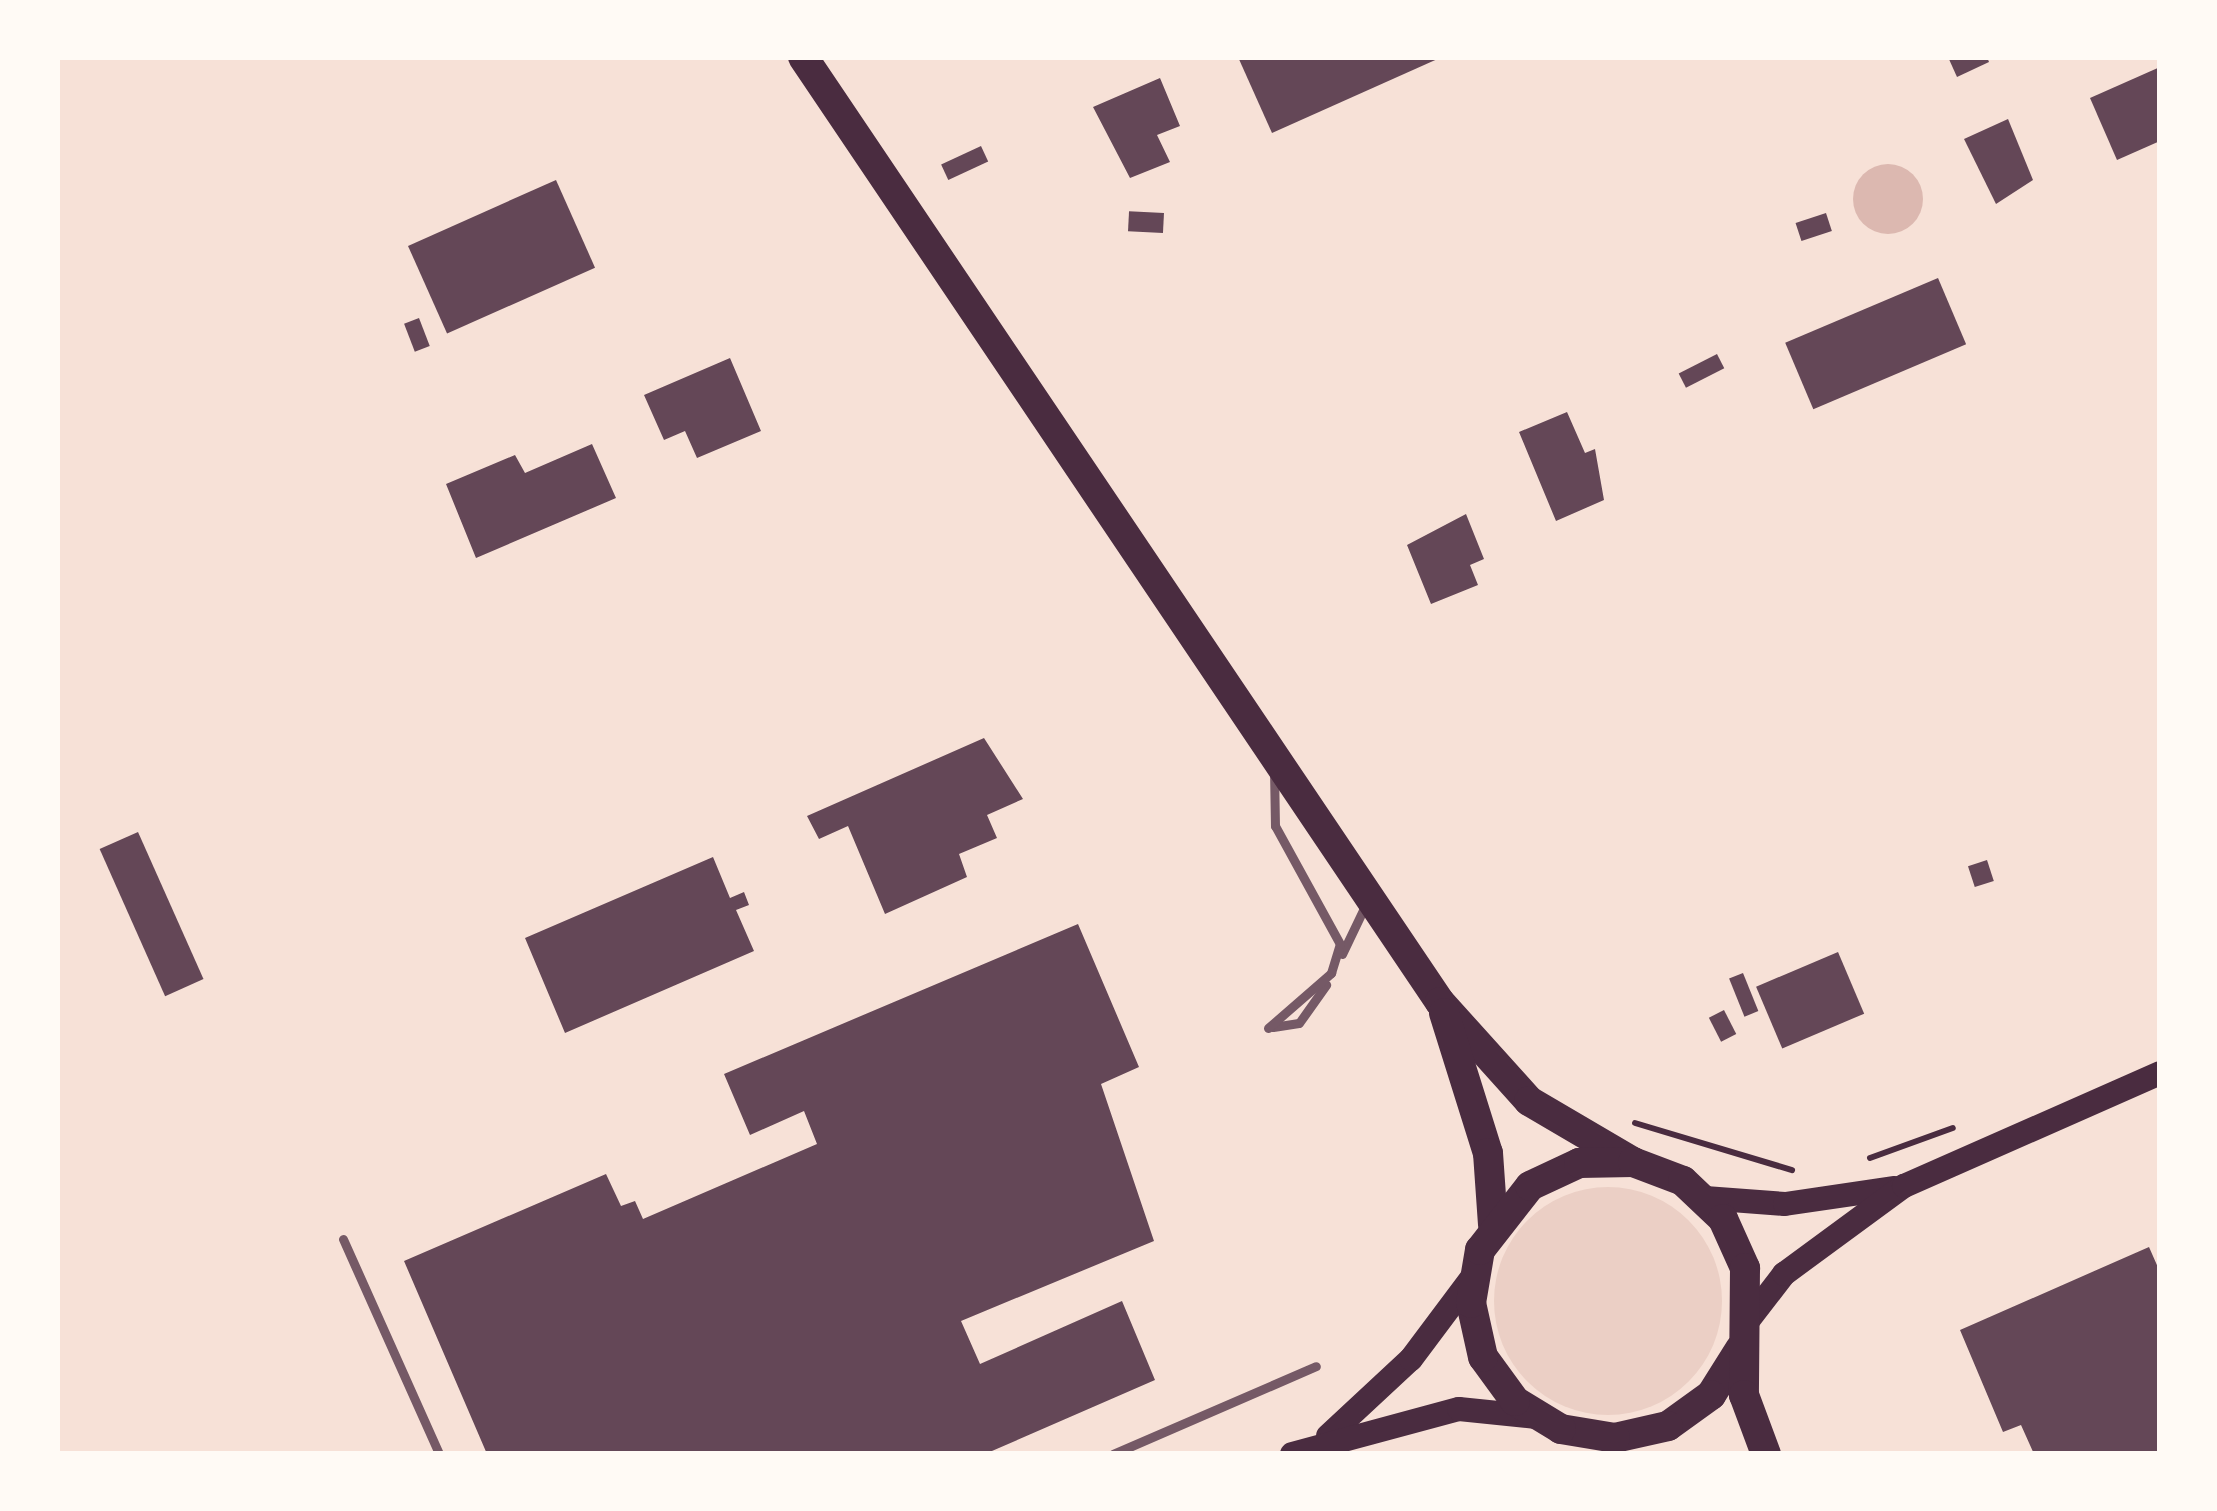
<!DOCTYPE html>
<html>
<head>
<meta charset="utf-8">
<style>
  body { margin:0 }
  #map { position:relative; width:2217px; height:1511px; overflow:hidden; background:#f7e1d7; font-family:"IBM Plex Sans",sans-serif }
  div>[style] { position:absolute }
  .green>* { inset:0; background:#ebcfc5 }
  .round { border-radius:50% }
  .water>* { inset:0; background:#dcb8b0 }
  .building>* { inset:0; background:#644757; transform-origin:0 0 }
  .path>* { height:6px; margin:-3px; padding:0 3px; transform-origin:3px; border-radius:3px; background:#4a2c40 }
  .service>* { height:9px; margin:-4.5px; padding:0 4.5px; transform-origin:4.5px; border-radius:4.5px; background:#755966 }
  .secondary>* { height:24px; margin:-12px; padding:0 12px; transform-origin:12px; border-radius:12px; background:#4a2c40 }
  .primary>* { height:30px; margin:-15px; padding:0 15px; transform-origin:15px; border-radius:15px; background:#4a2c40 }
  span { translate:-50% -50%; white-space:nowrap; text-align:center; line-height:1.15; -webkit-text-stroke:9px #fffaf5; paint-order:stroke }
  .frame { position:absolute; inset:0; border:60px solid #fffaf5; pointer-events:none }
</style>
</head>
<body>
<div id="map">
  <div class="green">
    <i class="round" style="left:1494px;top:1187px;width:228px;height:228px"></i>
  </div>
  <div class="water">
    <i class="round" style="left:1853px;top:164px;width:70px;height:70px"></i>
  </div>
  <div class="building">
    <i style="clip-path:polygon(1238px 57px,1442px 57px,1272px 133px)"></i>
    <i style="clip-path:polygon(1948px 57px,1987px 57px,1989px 62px,1957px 77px)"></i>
    <i style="clip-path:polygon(2160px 67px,2160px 141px,2117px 160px,2090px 98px)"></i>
    <i style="clip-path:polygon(1160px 78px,1180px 126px,1157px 135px,1170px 162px,1130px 178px,1093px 107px)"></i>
    <i style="clip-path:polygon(2008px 119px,2033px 180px,1996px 204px,1964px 139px)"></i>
    <i style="left:981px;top:146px;width:17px;height:44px;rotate:65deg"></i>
    <i style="left:556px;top:180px;width:96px;height:162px;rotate:66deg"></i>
    <i style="left:1164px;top:213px;width:20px;height:35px;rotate:93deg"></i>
    <i style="left:1826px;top:213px;width:19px;height:32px;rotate:72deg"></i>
    <i style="left:1938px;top:278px;width:72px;height:166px;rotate:67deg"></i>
    <i style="left:419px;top:318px;width:30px;height:16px;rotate:69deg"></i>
    <i style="left:1717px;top:354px;width:16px;height:43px;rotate:63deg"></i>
    <i style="clip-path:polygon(730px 358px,761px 431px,697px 458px,685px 431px,664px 440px,644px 395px)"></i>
    <i style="clip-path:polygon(1567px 412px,1585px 453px,1595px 449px,1604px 500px,1556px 521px,1519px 432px)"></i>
    <i style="clip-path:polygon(592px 444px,616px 498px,476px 558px,446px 484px,515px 455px,525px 473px)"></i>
    <i style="clip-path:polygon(1466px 514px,1484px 559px,1470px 565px,1478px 585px,1431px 604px,1407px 545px)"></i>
    <i style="clip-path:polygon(984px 738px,1023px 799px,987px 815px,997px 838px,959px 854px,967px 877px,885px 914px,848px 826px,819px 839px,807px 816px)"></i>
    <i style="left:138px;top:832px;width:161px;height:42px;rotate:66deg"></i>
    <i style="clip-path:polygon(713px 857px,730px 898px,744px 892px,749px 905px,736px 910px,754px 951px,565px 1033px,525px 938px)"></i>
    <i style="left:1987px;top:860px;width:22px;height:20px;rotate:72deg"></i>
    <i style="clip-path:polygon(1078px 924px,1139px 1067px,1101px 1084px,1154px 1241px,961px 1321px,980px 1364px,1122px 1301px,1155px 1380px,985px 1454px,487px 1454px,404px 1261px,606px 1174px,621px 1206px,635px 1201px,643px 1219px,817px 1144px,804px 1111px,750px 1135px,724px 1074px)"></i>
    <i style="left:1838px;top:952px;width:67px;height:89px;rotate:67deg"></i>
    <i style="left:1743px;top:973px;width:41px;height:15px;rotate:68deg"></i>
    <i style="left:1724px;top:1010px;width:27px;height:17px;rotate:63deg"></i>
    <i style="clip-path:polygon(2149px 1247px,2160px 1272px,2160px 1454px,2034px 1454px,2021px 1425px,2003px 1432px,1960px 1330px)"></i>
  </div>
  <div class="path">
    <i style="left:1635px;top:1123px;width:164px;rotate:16.7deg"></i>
    <i style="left:1870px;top:1158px;width:88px;rotate:-19.9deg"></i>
  </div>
  <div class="service">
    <i style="left:1342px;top:954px;width:55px;rotate:-64.4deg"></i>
    <i style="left:1273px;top:1027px;width:26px;rotate:-9deg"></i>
    <i style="left:1299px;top:1023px;width:47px;rotate:-54.6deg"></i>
    <i style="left:1268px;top:1028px;width:84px;rotate:-41.1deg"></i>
    <i style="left:1331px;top:973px;width:30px;rotate:-73deg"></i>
    <i style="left:1340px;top:944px;width:135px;rotate:-118.8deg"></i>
    <i style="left:1275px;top:826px;width:56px;rotate:-91deg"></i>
    <i style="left:343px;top:1239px;width:235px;rotate:65.9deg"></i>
    <i style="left:1113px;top:1454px;width:221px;rotate:-23.4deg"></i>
  </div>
  <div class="secondary">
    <i style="left:1705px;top:1198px;width:80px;rotate:4.3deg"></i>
    <i style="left:1785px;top:1204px;width:111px;rotate:-8.3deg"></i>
    <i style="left:1747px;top:1322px;width:61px;rotate:-52.4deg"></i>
    <i style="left:1784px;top:1274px;width:149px;rotate:-36.3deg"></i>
    <i style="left:1904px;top:1186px;width:280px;rotate:-23.8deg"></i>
    <i style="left:1328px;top:1436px;width:113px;rotate:-42.9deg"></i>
    <i style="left:1411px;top:1359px;width:104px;rotate:-53.2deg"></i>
    <i style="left:1292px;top:1454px;width:173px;rotate:-15.1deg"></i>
    <i style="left:1459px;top:1409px;width:78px;rotate:5.9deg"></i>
  </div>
  <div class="primary">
    <i style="left:803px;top:57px;width:1140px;rotate:56.02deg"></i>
    <i style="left:1440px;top:1002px;width:133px;rotate:48deg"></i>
    <i style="left:1529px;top:1101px;width:121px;rotate:30.4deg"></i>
    <i style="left:1444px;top:1013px;width:147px;rotate:72.6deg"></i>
    <i style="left:1488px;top:1153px;width:72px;rotate:86deg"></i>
    <i style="left:1740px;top:1349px;width:54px;rotate:122.2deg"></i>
    <i style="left:1711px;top:1395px;width:53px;rotate:144.2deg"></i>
    <i style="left:1668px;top:1426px;width:54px;rotate:167.2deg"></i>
    <i style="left:1615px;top:1438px;width:55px;rotate:-170.5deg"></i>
    <i style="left:1561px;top:1429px;width:54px;rotate:-148.7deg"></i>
    <i style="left:1515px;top:1401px;width:54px;rotate:-126deg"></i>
    <i style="left:1483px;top:1357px;width:55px;rotate:-102.5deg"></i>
    <i style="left:1471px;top:1303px;width:54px;rotate:-80.4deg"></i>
    <i style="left:1480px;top:1250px;width:81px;rotate:-52deg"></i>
    <i style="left:1530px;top:1186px;width:54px;rotate:-25.1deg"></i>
    <i style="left:1579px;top:1163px;width:54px;rotate:-1.1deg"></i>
    <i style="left:1633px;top:1162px;width:53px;rotate:20.8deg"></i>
    <i style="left:1683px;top:1181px;width:55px;rotate:43.5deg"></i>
    <i style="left:1723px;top:1219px;width:54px;rotate:65.8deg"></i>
    <i style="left:1745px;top:1268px;width:127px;rotate:90.5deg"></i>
    <i style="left:1744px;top:1395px;width:63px;rotate:69.6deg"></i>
  </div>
  <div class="frame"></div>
</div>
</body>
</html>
